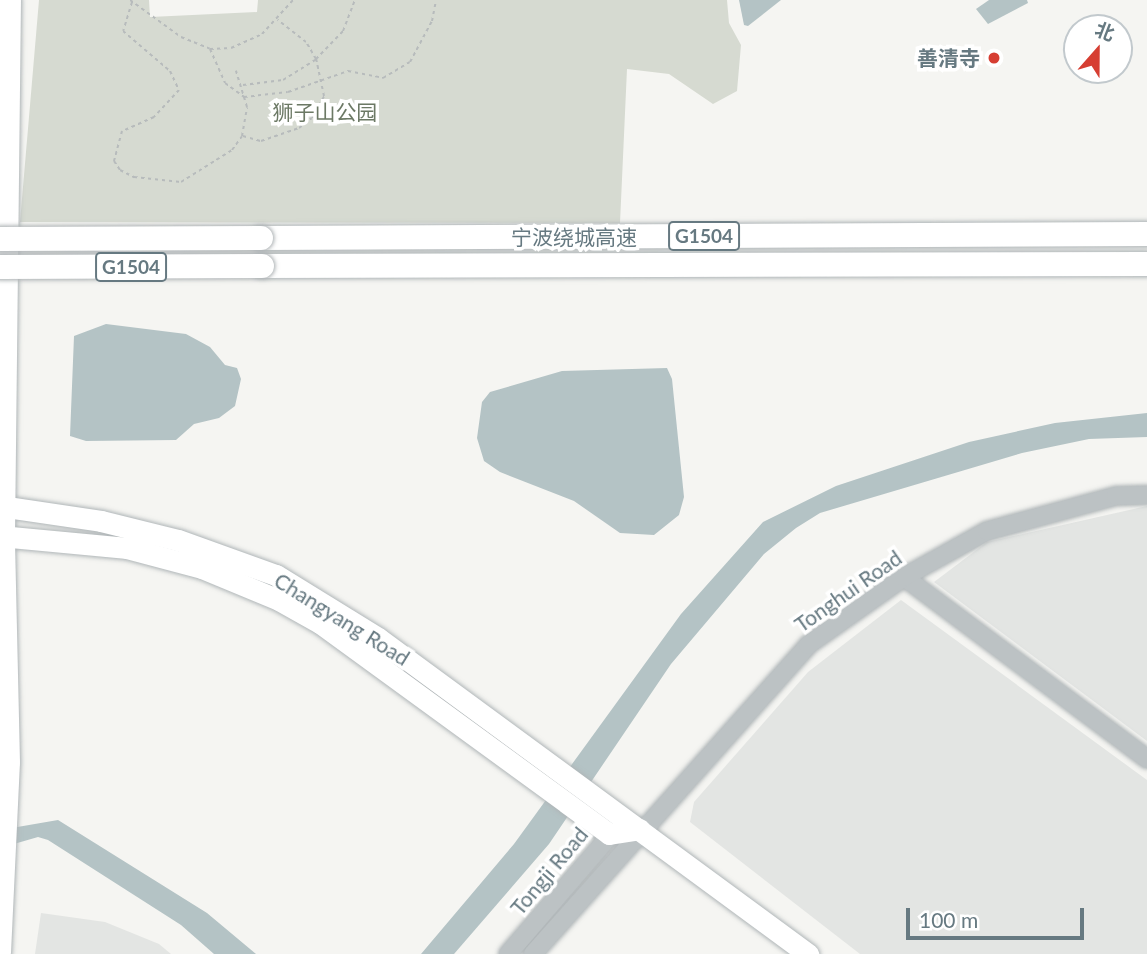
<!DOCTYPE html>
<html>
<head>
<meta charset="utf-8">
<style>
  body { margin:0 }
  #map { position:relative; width:1147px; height:954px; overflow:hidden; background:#f5f5f2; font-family:Lato,"Noto Sans SC",sans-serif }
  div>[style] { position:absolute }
  .built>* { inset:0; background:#e3e5e3 }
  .green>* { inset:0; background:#d6dad1 }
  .water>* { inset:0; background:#b4c3c5 }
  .path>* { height:2px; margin-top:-1px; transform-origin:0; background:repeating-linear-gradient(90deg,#b7bbbc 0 3.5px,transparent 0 7px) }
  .roads { filter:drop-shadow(0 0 2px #b0b6b8) drop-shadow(0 0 2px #b0b6b8) }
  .minor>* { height:18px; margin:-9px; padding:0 9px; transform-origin:9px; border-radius:9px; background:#bcc2c4 }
  .major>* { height:21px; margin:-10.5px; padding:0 10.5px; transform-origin:10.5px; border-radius:10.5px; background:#fff }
  .highway>* { height:24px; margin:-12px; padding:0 12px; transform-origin:12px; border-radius:12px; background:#fff }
  .bridges { filter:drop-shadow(0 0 2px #b0b5b7) drop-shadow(0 0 2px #b0b5b7) }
  .highway-bridge>* { height:24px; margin:-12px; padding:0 12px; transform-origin:12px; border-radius:12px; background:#fff }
  .dots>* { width:19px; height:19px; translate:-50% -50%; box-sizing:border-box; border:4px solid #fff; border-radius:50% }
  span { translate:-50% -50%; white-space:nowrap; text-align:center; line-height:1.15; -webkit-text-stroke:7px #fff; paint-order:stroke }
  .shield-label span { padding:2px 5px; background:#fff; border:2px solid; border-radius:5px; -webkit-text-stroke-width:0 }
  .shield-label { font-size:19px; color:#667981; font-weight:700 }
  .poi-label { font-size:21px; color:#667981; font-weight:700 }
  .right { translate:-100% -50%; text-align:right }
  .park-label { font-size:21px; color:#6c7965 }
  .street-label { font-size:21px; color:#667981 }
  .north { position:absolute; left:1063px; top:14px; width:70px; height:70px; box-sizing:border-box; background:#fff; border:2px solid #c2c9cd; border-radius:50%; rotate:21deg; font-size:19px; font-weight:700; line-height:28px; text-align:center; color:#667981 }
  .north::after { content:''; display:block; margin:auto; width:24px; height:32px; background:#d63e32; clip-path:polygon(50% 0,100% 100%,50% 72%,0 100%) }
  .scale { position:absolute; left:906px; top:908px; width:178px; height:32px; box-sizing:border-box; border:4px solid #667981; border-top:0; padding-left:9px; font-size:21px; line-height:24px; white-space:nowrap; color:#667981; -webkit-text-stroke:5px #fff; paint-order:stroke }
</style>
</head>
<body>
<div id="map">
  <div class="built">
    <i style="clip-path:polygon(1147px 506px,1147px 741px,934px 582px,987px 542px)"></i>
    <i style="clip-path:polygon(901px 600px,1147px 780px,1147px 954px,860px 954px,690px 822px,694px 802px,808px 672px)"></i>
    <i style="clip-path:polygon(41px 913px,105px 922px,159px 944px,171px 954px,35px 954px)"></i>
  </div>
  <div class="green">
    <i style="clip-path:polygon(39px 0,149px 0,150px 17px,257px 12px,258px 0,727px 0,729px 23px,741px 45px,737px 91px,713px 104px,669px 74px,627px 69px,620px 223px,20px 222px)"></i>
  </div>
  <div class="water">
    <i style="clip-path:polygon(739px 0,781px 0,748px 26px,744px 25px)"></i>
    <i style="clip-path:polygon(989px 0,1027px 0,1028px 3px,988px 24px,976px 9px)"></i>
    <i style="clip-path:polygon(106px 324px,186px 334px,210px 347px,225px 365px,237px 368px,241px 379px,235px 406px,219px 418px,194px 424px,176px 440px,86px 441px,70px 436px,74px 336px)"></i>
    <i style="clip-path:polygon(667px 368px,672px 379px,684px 497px,679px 515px,654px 535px,620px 533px,574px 501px,500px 472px,484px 461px,477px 438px,482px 402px,490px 392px,562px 371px)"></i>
    <i style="clip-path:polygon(1147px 413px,1147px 437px,1089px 439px,1022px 453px,820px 513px,796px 528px,764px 554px,671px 664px,549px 844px,454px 954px,421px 954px,514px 844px,681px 614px,763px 522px,836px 486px,969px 442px,1055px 423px)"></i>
    <i style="clip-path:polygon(58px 820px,207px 913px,256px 954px,214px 954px,181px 925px,48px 840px,38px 837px,0 848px,0 830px)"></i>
  </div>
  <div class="path">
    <i style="left:130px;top:0;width:63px;rotate:36deg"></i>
    <i style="left:181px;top:37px;width:31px;rotate:22deg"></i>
    <i style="left:210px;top:49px;width:21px;rotate:-3deg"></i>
    <i style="left:231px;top:48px;width:34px;rotate:-24deg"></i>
    <i style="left:262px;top:34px;width:46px;rotate:-47.6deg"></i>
    <i style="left:132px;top:2px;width:30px;rotate:107deg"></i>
    <i style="left:123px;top:31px;width:62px;rotate:40.4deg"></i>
    <i style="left:170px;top:71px;width:21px;rotate:65deg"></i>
    <i style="left:179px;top:90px;width:37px;rotate:133deg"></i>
    <i style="left:154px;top:117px;width:35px;rotate:156deg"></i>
    <i style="left:122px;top:131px;width:31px;rotate:105deg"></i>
    <i style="left:114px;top:161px;width:11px;rotate:56deg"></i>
    <i style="left:120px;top:170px;width:16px;rotate:27deg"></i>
    <i style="left:134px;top:177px;width:47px;rotate:6.1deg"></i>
    <i style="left:181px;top:182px;width:60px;rotate:-32.1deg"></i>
    <i style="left:232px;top:150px;width:17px;rotate:-54deg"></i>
    <i style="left:242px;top:136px;width:29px;rotate:-80deg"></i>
    <i style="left:247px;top:107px;width:38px;rotate:-107deg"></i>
    <i style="left:210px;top:49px;width:37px;rotate:66deg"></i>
    <i style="left:225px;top:83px;width:24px;rotate:36deg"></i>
    <i style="left:244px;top:97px;width:44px;rotate:-6.5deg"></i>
    <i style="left:288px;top:92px;width:64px;rotate:-19.3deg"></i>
    <i style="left:348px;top:71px;width:36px;rotate:11deg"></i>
    <i style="left:383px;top:78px;width:31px;rotate:-31deg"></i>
    <i style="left:410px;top:62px;width:47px;rotate:-61.8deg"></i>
    <i style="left:432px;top:21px;width:21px;rotate:-79deg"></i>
    <i style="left:243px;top:85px;width:40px;rotate:-7.1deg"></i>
    <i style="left:283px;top:80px;width:39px;rotate:-32deg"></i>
    <i style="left:316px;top:59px;width:39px;rotate:-46deg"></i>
    <i style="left:343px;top:31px;width:33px;rotate:-69deg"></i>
    <i style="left:243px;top:136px;width:19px;rotate:16deg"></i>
    <i style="left:261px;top:141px;width:40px;rotate:-18.9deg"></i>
    <i style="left:299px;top:128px;width:16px;rotate:-38deg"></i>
    <i style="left:312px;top:118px;width:25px;rotate:-61deg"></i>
    <i style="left:324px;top:96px;width:38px;rotate:-102deg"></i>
    <i style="left:316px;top:59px;width:20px;rotate:-120deg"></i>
    <i style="left:306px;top:42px;width:36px;rotate:-142deg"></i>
  </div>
  <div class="roads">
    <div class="minor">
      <i style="left:904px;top:577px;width:304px;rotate:36.8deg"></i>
      <i style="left:508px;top:954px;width:169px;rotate:-49.3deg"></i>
      <i style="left:533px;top:954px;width:414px;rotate:-48.3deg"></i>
      <i style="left:808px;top:645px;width:118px;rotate:-35.3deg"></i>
      <i style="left:904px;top:577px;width:95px;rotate:-29deg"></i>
      <i style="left:987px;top:531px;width:134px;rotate:-15.2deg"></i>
      <i style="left:1116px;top:496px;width:31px;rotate:-2deg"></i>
    </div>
    <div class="major">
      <i style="left:0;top:506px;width:102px;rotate:8.4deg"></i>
      <i style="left:101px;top:521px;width:79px;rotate:13.9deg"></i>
      <i style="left:178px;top:540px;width:104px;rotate:19.7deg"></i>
      <i style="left:276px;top:575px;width:120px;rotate:31.7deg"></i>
      <i style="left:378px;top:638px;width:534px;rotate:36.31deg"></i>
      <i style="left:0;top:536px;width:128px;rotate:5.4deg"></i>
      <i style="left:127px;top:548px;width:78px;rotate:14.9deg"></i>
      <i style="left:202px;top:568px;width:83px;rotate:22.6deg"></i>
      <i style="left:279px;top:600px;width:47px;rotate:29.3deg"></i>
      <i style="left:320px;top:623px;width:358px;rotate:36.1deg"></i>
      <i style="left:609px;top:834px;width:31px;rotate:-9deg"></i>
      <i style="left:0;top:952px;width:190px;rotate:-87.3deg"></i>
      <i style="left:9px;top:762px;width:227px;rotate:-91.3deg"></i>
      <i style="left:4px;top:535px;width:535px;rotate:-89.36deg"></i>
    </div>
    <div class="highway">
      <i style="left:261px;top:238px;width:886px;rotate:-0.26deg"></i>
      <i style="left:262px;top:266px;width:885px;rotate:-0.13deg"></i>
    </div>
  </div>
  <div class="bridges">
    <div class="highway-bridge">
      <i style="left:0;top:239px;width:261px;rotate:-0.2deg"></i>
      <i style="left:0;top:267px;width:262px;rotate:-0.2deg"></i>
    </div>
  </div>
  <div class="dots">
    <i style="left:994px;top:58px;background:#d63e32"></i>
  </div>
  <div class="shield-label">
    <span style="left:704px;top:236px">G1504</span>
    <span style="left:131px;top:267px">G1504</span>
  </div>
  <div class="poi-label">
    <span class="right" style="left:980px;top:58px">善清寺</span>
  </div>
  <div class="park-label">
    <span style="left:325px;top:112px">狮子山公园</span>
  </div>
  <div class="street-label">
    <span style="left:574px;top:237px">宁波绕城高速</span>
    <span style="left:848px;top:591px;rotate:-35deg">Tonghui Road</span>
    <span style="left:342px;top:619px;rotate:32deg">Changyang Road</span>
    <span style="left:549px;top:871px;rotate:-50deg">Tongji Road</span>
  </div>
  <div class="north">北</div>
  <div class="scale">100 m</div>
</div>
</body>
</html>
